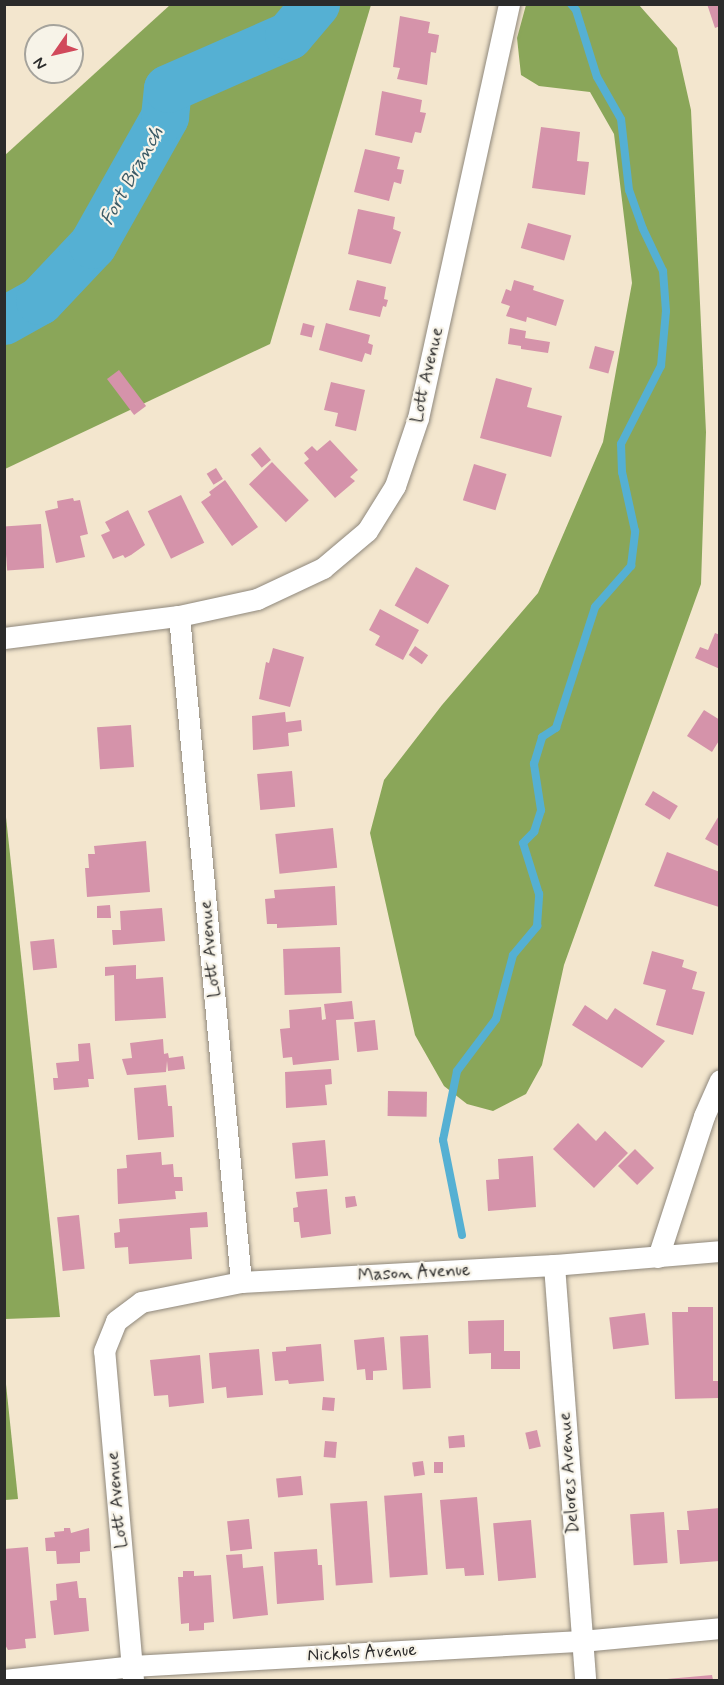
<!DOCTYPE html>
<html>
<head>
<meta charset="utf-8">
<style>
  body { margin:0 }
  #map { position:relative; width:724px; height:1685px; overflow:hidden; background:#f3e6ce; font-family:Mynerve,sans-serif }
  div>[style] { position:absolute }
  .forest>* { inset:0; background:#8aa659 }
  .stream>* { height:8px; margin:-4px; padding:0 4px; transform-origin:4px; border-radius:4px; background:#55b0d3 }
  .river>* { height:48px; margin:-24px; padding:0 24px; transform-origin:24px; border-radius:24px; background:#55b0d3 }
  .building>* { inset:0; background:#d593aa; transform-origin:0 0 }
  .roads { filter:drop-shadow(0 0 2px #8f887c) drop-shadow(0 0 2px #8f887c) }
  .minor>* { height:21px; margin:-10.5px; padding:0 10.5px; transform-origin:10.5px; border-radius:10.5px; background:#fff }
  span { translate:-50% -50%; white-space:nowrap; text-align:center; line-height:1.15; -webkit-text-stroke:4.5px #f7f3e8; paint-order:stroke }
  .street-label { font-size:18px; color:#2b2b2b }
  .water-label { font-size:20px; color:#3a5a66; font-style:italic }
  .frame { position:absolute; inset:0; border:6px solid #2b2b2b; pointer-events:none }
  .north { position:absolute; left:24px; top:24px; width:60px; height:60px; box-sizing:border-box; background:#f7f3e8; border:2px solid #a5a39c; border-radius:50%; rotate:236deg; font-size:16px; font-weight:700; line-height:24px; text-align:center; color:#2b2b2b }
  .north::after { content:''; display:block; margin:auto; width:21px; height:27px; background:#d1495b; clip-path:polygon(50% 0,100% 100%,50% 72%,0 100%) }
</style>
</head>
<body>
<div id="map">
  <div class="forest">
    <i style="clip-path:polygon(170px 5px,371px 5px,270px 344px,5px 469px,4px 156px)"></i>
    <i style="clip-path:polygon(526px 5px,639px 5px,677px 48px,691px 110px,706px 432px,701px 584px,564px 965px,542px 1065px,526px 1094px,493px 1111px,467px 1104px,444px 1086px,415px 1035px,370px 833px,384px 780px,442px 705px,538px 593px,603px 442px,632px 283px,614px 134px,590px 92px,539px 86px,521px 75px,517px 38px)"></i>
    <i style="clip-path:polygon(4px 808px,5px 808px,60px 1317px,5px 1319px)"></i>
    <i style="clip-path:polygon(4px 1365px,18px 1499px,5px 1500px,4px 1500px)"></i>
  </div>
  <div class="stream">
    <i style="left:462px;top:1235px;width:97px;rotate:-101.3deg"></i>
    <i style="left:443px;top:1140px;width:70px;rotate:-78.5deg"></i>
    <i style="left:457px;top:1071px;width:65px;rotate:-53.1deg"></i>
    <i style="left:496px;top:1019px;width:66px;rotate:-75.1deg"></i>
    <i style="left:513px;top:955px;width:38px;rotate:-50deg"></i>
    <i style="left:537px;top:926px;width:32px;rotate:-86deg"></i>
    <i style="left:539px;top:894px;width:53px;rotate:-107.4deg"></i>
    <i style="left:523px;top:843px;width:16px;rotate:-45deg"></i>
    <i style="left:534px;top:832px;width:23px;rotate:-72deg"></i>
    <i style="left:541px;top:810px;width:47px;rotate:-98.7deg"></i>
    <i style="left:534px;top:764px;width:28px;rotate:-73deg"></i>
    <i style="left:542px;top:737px;width:17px;rotate:-33deg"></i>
    <i style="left:556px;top:728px;width:127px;rotate:-72.1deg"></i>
    <i style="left:595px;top:607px;width:55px;rotate:-48.7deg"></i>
    <i style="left:631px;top:566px;width:35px;rotate:-83deg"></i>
    <i style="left:635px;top:531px;width:60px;rotate:-102.4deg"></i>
    <i style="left:622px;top:472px;width:28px;rotate:-92deg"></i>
    <i style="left:621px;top:444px;width:88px;rotate:-62.9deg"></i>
    <i style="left:661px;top:366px;width:55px;rotate:-84.8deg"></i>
    <i style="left:666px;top:311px;width:40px;rotate:-94.3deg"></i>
    <i style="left:663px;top:271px;width:47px;rotate:-115.5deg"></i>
    <i style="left:643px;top:229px;width:41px;rotate:-109.7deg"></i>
    <i style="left:629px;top:190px;width:71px;rotate:-96.4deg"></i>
    <i style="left:621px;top:119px;width:48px;rotate:-119.7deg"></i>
    <i style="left:597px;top:77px;width:70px;rotate:-107.4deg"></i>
    <i style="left:576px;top:10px;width:8px;rotate:-130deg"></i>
  </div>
  <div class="river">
    <i style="left:4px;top:321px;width:41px;rotate:-29.1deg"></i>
    <i style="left:40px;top:301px;width:77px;rotate:-46.6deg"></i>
    <i style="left:93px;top:245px;width:147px;rotate:-60.6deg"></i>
    <i style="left:165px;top:117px;width:28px;rotate:-84deg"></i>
    <i style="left:168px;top:89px;width:132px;rotate:-23.7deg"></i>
    <i style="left:289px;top:36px;width:42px;rotate:-49.8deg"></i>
  </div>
  <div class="building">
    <i style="clip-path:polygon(707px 4px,720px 4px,720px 26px,715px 28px)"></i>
    <i style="clip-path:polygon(400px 16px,430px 22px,428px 33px,439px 35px,436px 53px,431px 52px,427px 85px,397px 79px,400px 68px,393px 67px)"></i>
    <i style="clip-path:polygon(382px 91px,422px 100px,420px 112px,426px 113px,421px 133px,415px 132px,412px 143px,375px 135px)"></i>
    <i style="clip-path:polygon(541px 127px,580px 132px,577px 161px,589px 162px,585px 195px,532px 188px)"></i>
    <i style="clip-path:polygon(365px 149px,400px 157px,397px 169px,404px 170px,401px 184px,394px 182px,389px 201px,354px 192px)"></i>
    <i style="clip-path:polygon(358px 209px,395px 217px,393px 229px,401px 232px,391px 264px,348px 254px)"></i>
    <i style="left:528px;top:223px;width:45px;height:26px;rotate:16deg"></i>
    <i style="clip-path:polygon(357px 280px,386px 287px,384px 299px,388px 300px,386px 307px,383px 306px,380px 317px,349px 310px)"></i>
    <i style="clip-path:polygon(514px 280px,534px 286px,533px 290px,564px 300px,556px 326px,527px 317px,526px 322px,506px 316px,510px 306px,501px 303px,506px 289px,511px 291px)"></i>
    <i style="left:303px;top:323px;width:12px;height:12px;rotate:14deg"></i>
    <i style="clip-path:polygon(326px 323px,370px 335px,368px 343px,373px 345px,371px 355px,365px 353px,362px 362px,319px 350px)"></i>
    <i style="clip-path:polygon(510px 328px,526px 331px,525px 338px,550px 342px,548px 353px,521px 349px,521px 346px,508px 344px)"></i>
    <i style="left:595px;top:346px;width:20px;height:23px;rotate:15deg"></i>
    <i style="left:119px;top:370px;width:45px;height:15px;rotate:53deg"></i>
    <i style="clip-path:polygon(496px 378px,532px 388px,527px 407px,562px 416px,551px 457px,480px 438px)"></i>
    <i style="clip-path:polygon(331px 382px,365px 390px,356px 431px,335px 426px,338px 413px,324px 410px)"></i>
    <i style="clip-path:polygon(330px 440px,358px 470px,350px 477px,355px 481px,335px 498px,304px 463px,309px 459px,304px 453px,312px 446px,317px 451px)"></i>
    <i style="left:260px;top:447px;width:17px;height:12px;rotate:50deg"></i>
    <i style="left:272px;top:462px;width:53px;height:32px;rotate:46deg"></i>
    <i style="left:474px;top:464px;width:34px;height:38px;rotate:17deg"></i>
    <i style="left:216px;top:468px;width:13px;height:11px;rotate:58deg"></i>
    <i style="clip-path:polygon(225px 480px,258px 527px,232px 546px,201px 502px,211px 495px,209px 492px)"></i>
    <i style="left:181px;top:495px;width:53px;height:37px;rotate:64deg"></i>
    <i style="clip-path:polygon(73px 498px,74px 501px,80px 500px,88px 534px,80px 536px,85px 557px,56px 563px,45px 511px,58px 508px,57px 501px)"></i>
    <i style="clip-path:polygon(128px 510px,145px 545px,131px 555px,125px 558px,123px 555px,113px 559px,101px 535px,110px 531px,105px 522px)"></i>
    <i style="left:41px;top:524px;width:44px;height:37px;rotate:86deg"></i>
    <i style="left:416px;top:567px;width:38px;height:44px;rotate:29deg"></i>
    <i style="clip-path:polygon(380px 609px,419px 630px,403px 660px,375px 645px,380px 636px,369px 630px)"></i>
    <i style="clip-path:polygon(715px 633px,720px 635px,720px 669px,695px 658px,700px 647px,708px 650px)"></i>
    <i style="left:415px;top:646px;width:16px;height:11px;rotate:35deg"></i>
    <i style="clip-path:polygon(273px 648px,304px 657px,290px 707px,259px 699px,266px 662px,269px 663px)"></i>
    <i style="clip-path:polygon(704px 710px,720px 720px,720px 739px,712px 752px,687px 736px)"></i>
    <i style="clip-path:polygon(285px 712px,286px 722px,301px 720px,302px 731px,288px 733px,289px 746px,253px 750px,252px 716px)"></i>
    <i style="left:131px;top:725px;width:42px;height:34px;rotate:86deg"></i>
    <i style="left:292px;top:771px;width:36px;height:35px;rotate:85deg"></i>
    <i style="left:653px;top:791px;width:29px;height:16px;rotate:31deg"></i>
    <i style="clip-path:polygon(720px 814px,720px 847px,705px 839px)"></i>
    <i style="left:333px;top:828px;width:40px;height:58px;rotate:84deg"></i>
    <i style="clip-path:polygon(146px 841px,150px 892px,87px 897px,85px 868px,89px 868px,88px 854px,95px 854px,94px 846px)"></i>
    <i style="clip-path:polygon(667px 852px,720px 872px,719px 907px,654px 886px)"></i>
    <i style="clip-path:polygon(335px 886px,337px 925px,277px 928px,277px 924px,267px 924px,265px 899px,275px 898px,274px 890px)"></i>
    <i style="clip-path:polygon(110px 905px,111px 918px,97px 918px,97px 906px)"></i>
    <i style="clip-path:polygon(162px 908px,165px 941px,113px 945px,112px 930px,121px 930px,120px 911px)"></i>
    <i style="left:54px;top:939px;width:29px;height:24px;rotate:84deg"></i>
    <i style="left:340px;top:947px;width:46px;height:57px;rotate:88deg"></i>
    <i style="clip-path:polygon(652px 951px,684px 960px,682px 967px,697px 972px,692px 989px,705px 992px,693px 1035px,656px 1025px,666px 990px,643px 984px)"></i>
    <i style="clip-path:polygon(136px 965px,136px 979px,163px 977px,166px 1018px,115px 1021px,114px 975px,105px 976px,105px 967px)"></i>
    <i style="clip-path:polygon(352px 1001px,354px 1019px,336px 1020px,339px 1060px,293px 1065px,292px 1057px,283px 1058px,280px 1029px,290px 1028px,289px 1010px,321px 1007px,322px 1020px,326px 1019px,324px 1004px)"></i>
    <i style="clip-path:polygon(585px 1005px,607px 1020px,615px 1008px,665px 1041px,642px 1068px,572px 1025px)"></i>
    <i style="left:375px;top:1020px;width:30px;height:21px;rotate:84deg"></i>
    <i style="clip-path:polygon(163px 1039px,164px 1054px,168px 1053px,169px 1058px,183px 1056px,185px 1069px,168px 1071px,167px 1061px,166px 1072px,127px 1075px,122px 1059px,132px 1058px,130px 1043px)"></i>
    <i style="clip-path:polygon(90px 1043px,94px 1079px,88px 1079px,89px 1087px,54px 1090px,53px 1078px,58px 1078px,56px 1063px,79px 1061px,78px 1044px)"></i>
    <i style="clip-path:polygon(331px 1069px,332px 1084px,325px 1085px,327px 1105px,286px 1108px,285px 1072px)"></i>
    <i style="clip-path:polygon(166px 1085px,168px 1106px,172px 1106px,174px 1137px,138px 1140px,134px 1088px)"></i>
    <i style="left:388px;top:1091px;width:39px;height:25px;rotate:1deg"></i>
    <i style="clip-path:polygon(578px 1123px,596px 1141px,605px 1131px,628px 1153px,594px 1188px,553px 1149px)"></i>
    <i style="left:325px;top:1140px;width:36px;height:33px;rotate:85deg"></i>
    <i style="left:635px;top:1149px;width:27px;height:24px;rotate:45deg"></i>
    <i style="clip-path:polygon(161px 1152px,162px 1165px,173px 1164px,174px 1177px,182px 1177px,183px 1191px,175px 1191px,176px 1199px,118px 1204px,117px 1169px,127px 1168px,126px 1155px)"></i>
    <i style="clip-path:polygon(533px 1156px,536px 1207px,488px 1211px,486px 1180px,499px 1179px,498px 1159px)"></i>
    <i style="clip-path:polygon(327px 1189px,331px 1234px,301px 1238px,299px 1222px,294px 1222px,293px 1208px,298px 1207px,296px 1192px)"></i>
    <i style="clip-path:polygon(355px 1196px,357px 1206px,346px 1208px,345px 1197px)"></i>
    <i style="clip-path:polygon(207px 1212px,208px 1227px,190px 1228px,192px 1259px,129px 1264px,128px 1247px,115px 1248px,114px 1233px,120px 1232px,119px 1219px)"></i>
    <i style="left:79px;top:1215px;width:54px;height:22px;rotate:84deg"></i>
    <i style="clip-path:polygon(688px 1307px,713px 1307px,713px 1381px,718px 1381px,718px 1398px,675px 1399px,672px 1312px,688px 1312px)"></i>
    <i style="left:645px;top:1313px;width:32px;height:36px;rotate:83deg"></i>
    <i style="clip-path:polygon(504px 1320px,504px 1351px,520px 1351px,520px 1369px,491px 1369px,491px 1353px,469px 1354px,468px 1321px)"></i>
    <i style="left:428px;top:1335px;width:53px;height:28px;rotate:87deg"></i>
    <i style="clip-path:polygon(384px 1337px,387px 1370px,373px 1371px,373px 1380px,366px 1380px,365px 1369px,357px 1370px,354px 1340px)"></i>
    <i style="clip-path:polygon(321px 1344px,324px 1381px,289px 1384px,288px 1380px,275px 1381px,272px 1352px,286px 1351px,286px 1347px)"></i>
    <i style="clip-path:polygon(259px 1349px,263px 1395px,227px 1398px,226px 1387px,212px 1389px,209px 1353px)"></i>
    <i style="clip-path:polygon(200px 1355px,204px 1403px,169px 1407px,168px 1395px,154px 1396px,150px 1360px)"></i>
    <i style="left:323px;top:1397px;width:12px;height:13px;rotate:5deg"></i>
    <i style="left:537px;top:1430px;width:17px;height:12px;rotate:77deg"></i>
    <i style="left:464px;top:1435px;width:12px;height:16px;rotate:85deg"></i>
    <i style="left:325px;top:1441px;width:12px;height:16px;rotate:5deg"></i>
    <i style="left:423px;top:1461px;width:14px;height:11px;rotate:82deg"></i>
    <i style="left:434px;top:1462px;width:9px;height:11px"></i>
    <i style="left:301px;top:1476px;width:19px;height:25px;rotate:84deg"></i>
    <i style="left:422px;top:1493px;width:82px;height:38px;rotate:86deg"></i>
    <i style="clip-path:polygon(477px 1497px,484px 1575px,465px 1576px,464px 1568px,446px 1569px,440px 1500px)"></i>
    <i style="left:367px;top:1501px;width:82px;height:37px;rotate:86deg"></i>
    <i style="clip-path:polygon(720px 1508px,720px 1561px,680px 1564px,677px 1530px,689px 1530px,687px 1511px)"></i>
    <i style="left:664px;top:1512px;width:51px;height:34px;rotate:86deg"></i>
    <i style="left:249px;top:1519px;width:30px;height:22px;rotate:84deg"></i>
    <i style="left:531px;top:1520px;width:58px;height:38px;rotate:85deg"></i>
    <i style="clip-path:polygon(64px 1528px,70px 1528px,71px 1533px,89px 1528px,90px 1551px,80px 1552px,80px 1563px,57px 1564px,56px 1551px,46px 1551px,45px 1538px,55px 1537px,54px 1532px,64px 1531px)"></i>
    <i style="clip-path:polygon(28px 1547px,36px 1638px,25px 1639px,26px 1648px,8px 1650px,4px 1643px,4px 1549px)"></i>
    <i style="clip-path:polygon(317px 1549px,318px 1565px,322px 1565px,324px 1600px,277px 1604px,274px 1552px)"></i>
    <i style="clip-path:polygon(242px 1554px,243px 1568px,263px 1566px,268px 1615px,233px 1619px,226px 1555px)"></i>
    <i style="clip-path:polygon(183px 1571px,194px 1571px,194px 1576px,211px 1575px,214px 1622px,204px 1623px,204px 1630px,189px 1631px,189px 1623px,181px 1624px,178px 1577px,183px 1577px)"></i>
    <i style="clip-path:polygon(77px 1581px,79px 1598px,86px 1598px,89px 1631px,54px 1635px,50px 1601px,57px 1600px,56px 1584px)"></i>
    <i style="clip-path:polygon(712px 1675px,713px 1680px,667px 1680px,667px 1679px)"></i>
  </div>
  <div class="roads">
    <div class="minor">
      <i style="left:179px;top:616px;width:669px;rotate:84.68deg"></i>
      <i style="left:4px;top:638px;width:176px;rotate:-7.2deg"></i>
      <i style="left:179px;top:616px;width:80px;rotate:-12.3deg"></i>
      <i style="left:257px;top:599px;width:73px;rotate:-25.2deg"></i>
      <i style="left:323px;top:568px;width:57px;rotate:-40.1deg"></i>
      <i style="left:367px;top:531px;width:53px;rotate:-58.1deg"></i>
      <i style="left:395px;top:486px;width:72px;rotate:-71.3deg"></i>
      <i style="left:418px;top:418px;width:424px;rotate:-77.6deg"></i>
      <i style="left:658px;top:1257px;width:148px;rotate:-71.9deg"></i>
      <i style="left:704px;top:1116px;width:39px;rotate:-66deg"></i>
      <i style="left:554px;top:1265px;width:416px;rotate:85.7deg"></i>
      <i style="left:4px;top:1680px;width:129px;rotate:-6.2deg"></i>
      <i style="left:132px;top:1666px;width:450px;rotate:-3.2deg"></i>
      <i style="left:581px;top:1641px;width:140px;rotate:-5.3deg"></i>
      <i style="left:133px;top:1680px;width:330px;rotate:-95deg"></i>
      <i style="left:104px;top:1351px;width:32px;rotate:-68deg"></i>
      <i style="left:116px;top:1321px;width:31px;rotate:-37deg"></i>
      <i style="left:141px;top:1302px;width:102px;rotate:-11.3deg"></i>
      <i style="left:241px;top:1282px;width:313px;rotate:-3.1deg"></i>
      <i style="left:554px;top:1265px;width:167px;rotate:-4.8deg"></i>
    </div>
  </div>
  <div class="street-label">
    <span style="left:427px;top:375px;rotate:-77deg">Lott Avenue</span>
    <span style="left:210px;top:949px;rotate:-95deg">Lott Avenue</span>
    <span style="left:414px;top:1273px;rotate:-3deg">Mason Avenue</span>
    <span style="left:569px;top:1473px;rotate:-94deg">Delores Avenue</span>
    <span style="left:117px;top:1500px;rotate:-95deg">Lott Avenue</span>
    <span style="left:362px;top:1653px;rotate:-3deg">Nickols Avenue</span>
  </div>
  <div class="water-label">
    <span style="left:132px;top:176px;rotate:-61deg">Fort Branch</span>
  </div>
  <div class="frame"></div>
  <div class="north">N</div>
</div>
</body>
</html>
